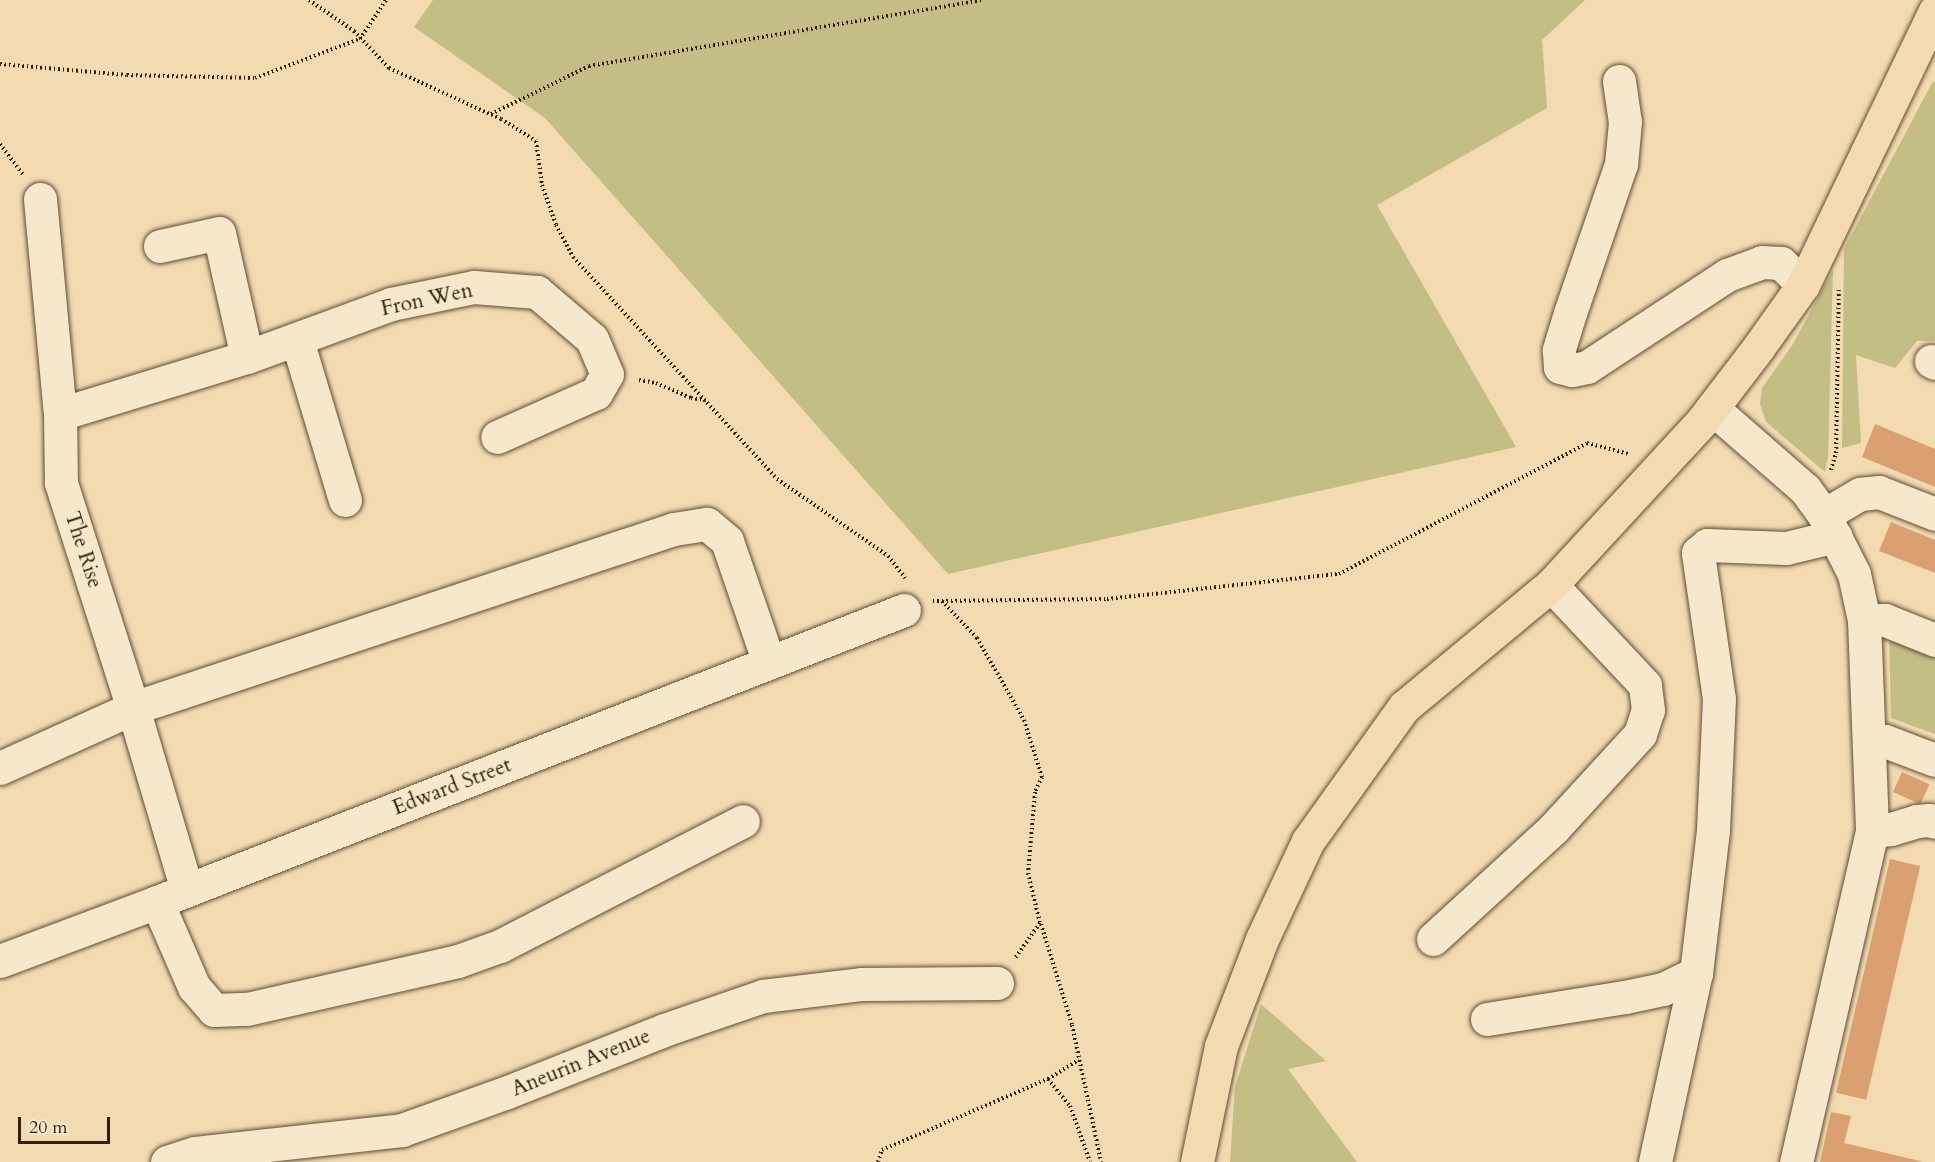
<!DOCTYPE html>
<html>
<head>
<meta charset="utf-8">
<style>
  body { margin:0 }
  #map { position:relative; width:1935px; height:1162px; overflow:hidden; background:#f2dbb0; font-family:Cardo,serif }
  div>[style] { position:absolute }
  .green>* { inset:0; background:#c2be86 }
  .building>* { inset:0; background:#dba072; transform-origin:0 0 }
  .path>* { height:4px; margin-top:-2px; transform-origin:0; background:repeating-linear-gradient(90deg,#2f1e0d 0 1.5px,transparent 0 4.5px) }
  .roads { filter:drop-shadow(0 0 2px #604d36) drop-shadow(0 0 2px #604d36) }
  .minor>* { height:33px; margin:-16.5px; padding:0 16.5px; transform-origin:16.5px; border-radius:16.5px; background:#f7e8cc }
  .major>* { height:33px; margin:-16.5px; padding:0 16.5px; transform-origin:16.5px; border-radius:16.5px; background:#f2dbb0 }
  span { translate:-50% -50%; white-space:nowrap; text-align:center; line-height:1.15; -webkit-text-stroke:4.5px #f7e8cc; paint-order:stroke }
  .street-label { font-size:21px; color:#2f1e0d }
  .scale { position:absolute; left:18px; top:1117px; width:92px; height:27px; box-sizing:border-box; border:3px solid #2f1e0d; border-top:0; padding-left:8px; font-size:18px; line-height:21px; white-space:nowrap; color:#2f1e0d; -webkit-text-stroke:4px #f7e8cc; paint-order:stroke }
</style>
</head>
<body>
<div id="map">
  <div class="green">
    <i style="clip-path:polygon(433px 0,1585px 0,1542px 40px,1547px 108px,1377px 205px,1516px 447px,948px 574px,545px 118px,414px 27px)"></i>
    <i style="clip-path:polygon(1935px 82px,1935px 341px,1917px 341px,1895px 368px,1856px 355px,1861px 443px,1842px 448px,1844px 249px,1932px 83px)"></i>
    <i style="clip-path:polygon(1833px 270px,1828px 458px,1825px 472px,1766px 422px,1760px 404px,1762px 388px,1793px 344px)"></i>
    <i style="clip-path:polygon(1889px 629px,1935px 647px,1935px 734px,1891px 718px)"></i>
    <i style="clip-path:polygon(1261px 1004px,1326px 1061px,1288px 1069px,1357px 1162px,1230px 1162px,1235px 1087px)"></i>
  </div>
  <div class="building">
    <i style="clip-path:polygon(1875px 424px,1935px 449px,1935px 487px,1862px 457px)"></i>
    <i style="clip-path:polygon(1891px 522px,1935px 540px,1935px 573px,1879px 551px)"></i>
    <i style="left:1902px;top:772px;width:30px;height:22px;rotate:24deg"></i>
    <i style="left:1890px;top:859px;width:31px;height:240px;rotate:13deg"></i>
    <i style="clip-path:polygon(1831px 1112px,1851px 1116px,1844px 1143px,1924px 1162px,1820px 1162px)"></i>
  </div>
  <div class="path">
    <i style="left:309px;top:0;width:55px;rotate:34.6deg"></i>
    <i style="left:354px;top:31px;width:51px;rotate:46.6deg"></i>
    <i style="left:389px;top:68px;width:123px;rotate:24.5deg"></i>
    <i style="left:501px;top:119px;width:41px;rotate:32.2deg"></i>
    <i style="left:536px;top:141px;width:44px;rotate:82.2deg"></i>
    <i style="left:542px;top:185px;width:42px;rotate:70.7deg"></i>
    <i style="left:556px;top:225px;width:36px;rotate:62deg"></i>
    <i style="left:573px;top:257px;width:301px;rotate:47.4deg"></i>
    <i style="left:777px;top:479px;width:135px;rotate:34.7deg"></i>
    <i style="left:888px;top:556px;width:28px;rotate:52deg"></i>
    <i style="left:0;top:64px;width:127px;rotate:5deg"></i>
    <i style="left:127px;top:75px;width:128px;rotate:1.3deg"></i>
    <i style="left:255px;top:78px;width:112px;rotate:-20.4deg"></i>
    <i style="left:360px;top:39px;width:47px;rotate:-56.3deg"></i>
    <i style="left:491px;top:114px;width:109px;rotate:-26.1deg"></i>
    <i style="left:589px;top:66px;width:399px;rotate:-9.5deg"></i>
    <i style="left:0;top:144px;width:38px;rotate:53deg"></i>
    <i style="left:639px;top:380px;width:17px;rotate:10deg"></i>
    <i style="left:656px;top:383px;width:38px;rotate:23deg"></i>
    <i style="left:691px;top:398px;width:15px;rotate:8deg"></i>
    <i style="left:1831px;top:470px;width:18px;rotate:-74deg"></i>
    <i style="left:1836px;top:453px;width:164px;rotate:-89deg"></i>
    <i style="left:933px;top:601px;width:9px"></i>
    <i style="left:942px;top:601px;width:51px;rotate:46.6deg"></i>
    <i style="left:977px;top:638px;width:95px;rotate:60.2deg"></i>
    <i style="left:1024px;top:720px;width:60px;rotate:72.5deg"></i>
    <i style="left:1042px;top:777px;width:17px;rotate:115deg"></i>
    <i style="left:1035px;top:792px;width:81px;rotate:94.9deg"></i>
    <i style="left:1028px;top:873px;width:51px;rotate:76.5deg"></i>
    <i style="left:1040px;top:923px;width:43px;rotate:125.5deg"></i>
    <i style="left:942px;top:601px;width:165px;rotate:-0.7deg"></i>
    <i style="left:1107px;top:599px;width:233px;rotate:-6.2deg"></i>
    <i style="left:1339px;top:574px;width:280px;rotate:-27.8deg"></i>
    <i style="left:1587px;top:443px;width:43px;rotate:14.7deg"></i>
    <i style="left:1041px;top:924px;width:106px;rotate:72.9deg"></i>
    <i style="left:1072px;top:1025px;width:140px;rotate:78deg"></i>
    <i style="left:1048px;top:1079px;width:36px;rotate:-32deg"></i>
    <i style="left:878px;top:1162px;width:13px;rotate:-72deg"></i>
    <i style="left:882px;top:1150px;width:181px;rotate:-23.2deg"></i>
    <i style="left:1048px;top:1079px;width:35px;rotate:51deg"></i>
    <i style="left:1070px;top:1106px;width:59px;rotate:70.3deg"></i>
  </div>
  <div class="roads">
    <div class="minor">
      <i style="left:1619px;top:81px;width:41px;rotate:81.7deg"></i>
      <i style="left:1625px;top:122px;width:42px;rotate:95.4deg"></i>
      <i style="left:1621px;top:164px;width:157px;rotate:108.9deg"></i>
      <i style="left:1570px;top:313px;width:39px;rotate:107deg"></i>
      <i style="left:1559px;top:350px;width:17px;rotate:87deg"></i>
      <i style="left:1560px;top:367px;width:12px;rotate:14deg"></i>
      <i style="left:1572px;top:370px;width:15px;rotate:-11deg"></i>
      <i style="left:1587px;top:367px;width:168px;rotate:-33.3deg"></i>
      <i style="left:1727px;top:275px;width:37px;rotate:-20deg"></i>
      <i style="left:1762px;top:262px;width:19px;rotate:3deg"></i>
      <i style="left:1781px;top:263px;width:31px;rotate:45deg"></i>
      <i style="left:40px;top:199px;width:216px;rotate:84.7deg"></i>
      <i style="left:60px;top:414px;width:69px;rotate:89.2deg"></i>
      <i style="left:61px;top:483px;width:236px;rotate:72.3deg"></i>
      <i style="left:133px;top:708px;width:190px;rotate:73.5deg"></i>
      <i style="left:160px;top:246px;width:60px;rotate:-12.4deg"></i>
      <i style="left:219px;top:233px;width:127px;rotate:77.3deg"></i>
      <i style="left:297px;top:340px;width:167px;rotate:73.3deg"></i>
      <i style="left:1931px;top:361px;width:4px;rotate:27deg"></i>
      <i style="left:1712px;top:408px;width:123px;rotate:41.1deg"></i>
      <i style="left:1805px;top:489px;width:32px;rotate:54deg"></i>
      <i style="left:1824px;top:515px;width:66px;rotate:63deg"></i>
      <i style="left:1854px;top:574px;width:47px;rotate:77.7deg"></i>
      <i style="left:1864px;top:620px;width:211px;rotate:87.8deg"></i>
      <i style="left:1872px;top:831px;width:340px;rotate:102.9deg"></i>
      <i style="left:60px;top:414px;width:195px;rotate:-17deg"></i>
      <i style="left:247px;top:357px;width:153px;rotate:-20.2deg"></i>
      <i style="left:391px;top:304px;width:85px;rotate:-11.6deg"></i>
      <i style="left:474px;top:287px;width:63px;rotate:4.5deg"></i>
      <i style="left:537px;top:292px;width:72px;rotate:40.5deg"></i>
      <i style="left:592px;top:339px;width:38px;rotate:67deg"></i>
      <i style="left:607px;top:374px;width:22px;rotate:120deg"></i>
      <i style="left:596px;top:393px;width:108px;rotate:156deg"></i>
      <i style="left:1824px;top:515px;width:42px;rotate:-30.3deg"></i>
      <i style="left:1860px;top:494px;width:19px;rotate:-6deg"></i>
      <i style="left:1879px;top:492px;width:60px;rotate:21.4deg"></i>
      <i style="left:1864px;top:620px;width:21px"></i>
      <i style="left:1885px;top:620px;width:54px;rotate:21.8deg"></i>
      <i style="left:1869px;top:741px;width:16px"></i>
      <i style="left:1885px;top:741px;width:53px;rotate:20.8deg"></i>
      <i style="left:0;top:768px;width:146px;rotate:-24.3deg"></i>
      <i style="left:133px;top:708px;width:570px;rotate:-18.31deg"></i>
      <i style="left:674px;top:529px;width:33px;rotate:-9deg"></i>
      <i style="left:707px;top:524px;width:26px;rotate:40deg"></i>
      <i style="left:727px;top:541px;width:129px;rotate:71deg"></i>
      <i style="left:1872px;top:831px;width:19px;rotate:-6deg"></i>
      <i style="left:1891px;top:829px;width:27px;rotate:-17deg"></i>
      <i style="left:1917px;top:821px;width:12px;rotate:-5deg"></i>
      <i style="left:1929px;top:820px;width:6px;rotate:18deg"></i>
      <i style="left:157px;top:902px;width:93px;rotate:66.5deg"></i>
      <i style="left:194px;top:987px;width:30px;rotate:49deg"></i>
      <i style="left:214px;top:1010px;width:33px;rotate:-2deg"></i>
      <i style="left:247px;top:1009px;width:216px;rotate:-12.8deg"></i>
      <i style="left:458px;top:961px;width:45px;rotate:-19.7deg"></i>
      <i style="left:500px;top:946px;width:273px;rotate:-27.2deg"></i>
      <i style="left:1433px;top:939px;width:163px;rotate:-42.5deg"></i>
      <i style="left:1553px;top:829px;width:129px;rotate:-47.5deg"></i>
      <i style="left:1640px;top:734px;width:25px;rotate:-72deg"></i>
      <i style="left:1648px;top:710px;width:25px;rotate:-97deg"></i>
      <i style="left:1645px;top:685px;width:137px;rotate:-133.2deg"></i>
      <i style="left:0;top:961px;width:168px;rotate:-20.6deg"></i>
      <i style="left:157px;top:902px;width:802px;rotate:-21.35deg"></i>
      <i style="left:1487px;top:1019px;width:140px;rotate:-9.1deg"></i>
      <i style="left:1625px;top:997px;width:39px;rotate:-12deg"></i>
      <i style="left:1663px;top:989px;width:37px;rotate:-26deg"></i>
      <i style="left:167px;top:1162px;width:29px;rotate:-18deg"></i>
      <i style="left:195px;top:1153px;width:208px;rotate:-6.3deg"></i>
      <i style="left:402px;top:1130px;width:109px;rotate:-19.8deg"></i>
      <i style="left:505px;top:1093px;width:171px;rotate:-21.6deg"></i>
      <i style="left:664px;top:1030px;width:105px;rotate:-19deg"></i>
      <i style="left:763px;top:996px;width:100px;rotate:-6.9deg"></i>
      <i style="left:862px;top:984px;width:135px;rotate:-0.4deg"></i>
      <i style="left:1655px;top:1162px;width:193px;rotate:-77.8deg"></i>
      <i style="left:1696px;top:973px;width:144px;rotate:-83.2deg"></i>
      <i style="left:1713px;top:830px;width:131px;rotate:-87.4deg"></i>
      <i style="left:1719px;top:699px;width:148px;rotate:-98.2deg"></i>
      <i style="left:1698px;top:553px;width:12px;rotate:-42deg"></i>
      <i style="left:1707px;top:545px;width:79px;rotate:2.2deg"></i>
      <i style="left:1786px;top:548px;width:51px;rotate:-13.5deg"></i>
    </div>
    <div class="major">
      <i style="left:1197px;top:1162px;width:118px;rotate:-78.3deg"></i>
      <i style="left:1221px;top:1046px;width:115px;rotate:-69deg"></i>
      <i style="left:1262px;top:939px;width:108px;rotate:-64.9deg"></i>
      <i style="left:1308px;top:841px;width:165px;rotate:-54.4deg"></i>
      <i style="left:1404px;top:707px;width:191px;rotate:-39.7deg"></i>
      <i style="left:1551px;top:585px;width:224px;rotate:-47.3deg"></i>
      <i style="left:1703px;top:420px;width:91px;rotate:-52.6deg"></i>
      <i style="left:1758px;top:348px;width:77px;rotate:-54.5deg"></i>
      <i style="left:1803px;top:285px;width:304px;rotate:-64.3deg"></i>
    </div>
  </div>
  <div class="street-label">
    <span style="left:427px;top:300px;rotate:-12deg">Fron Wen</span>
    <span style="left:83px;top:550px;rotate:72deg">The Rise</span>
    <span style="left:452px;top:787px;rotate:-21deg">Edward Street</span>
    <span style="left:581px;top:1063px;rotate:-22deg">Aneurin Avenue</span>
  </div>
  <div class="scale">20 m</div>
</div>
</body>
</html>
